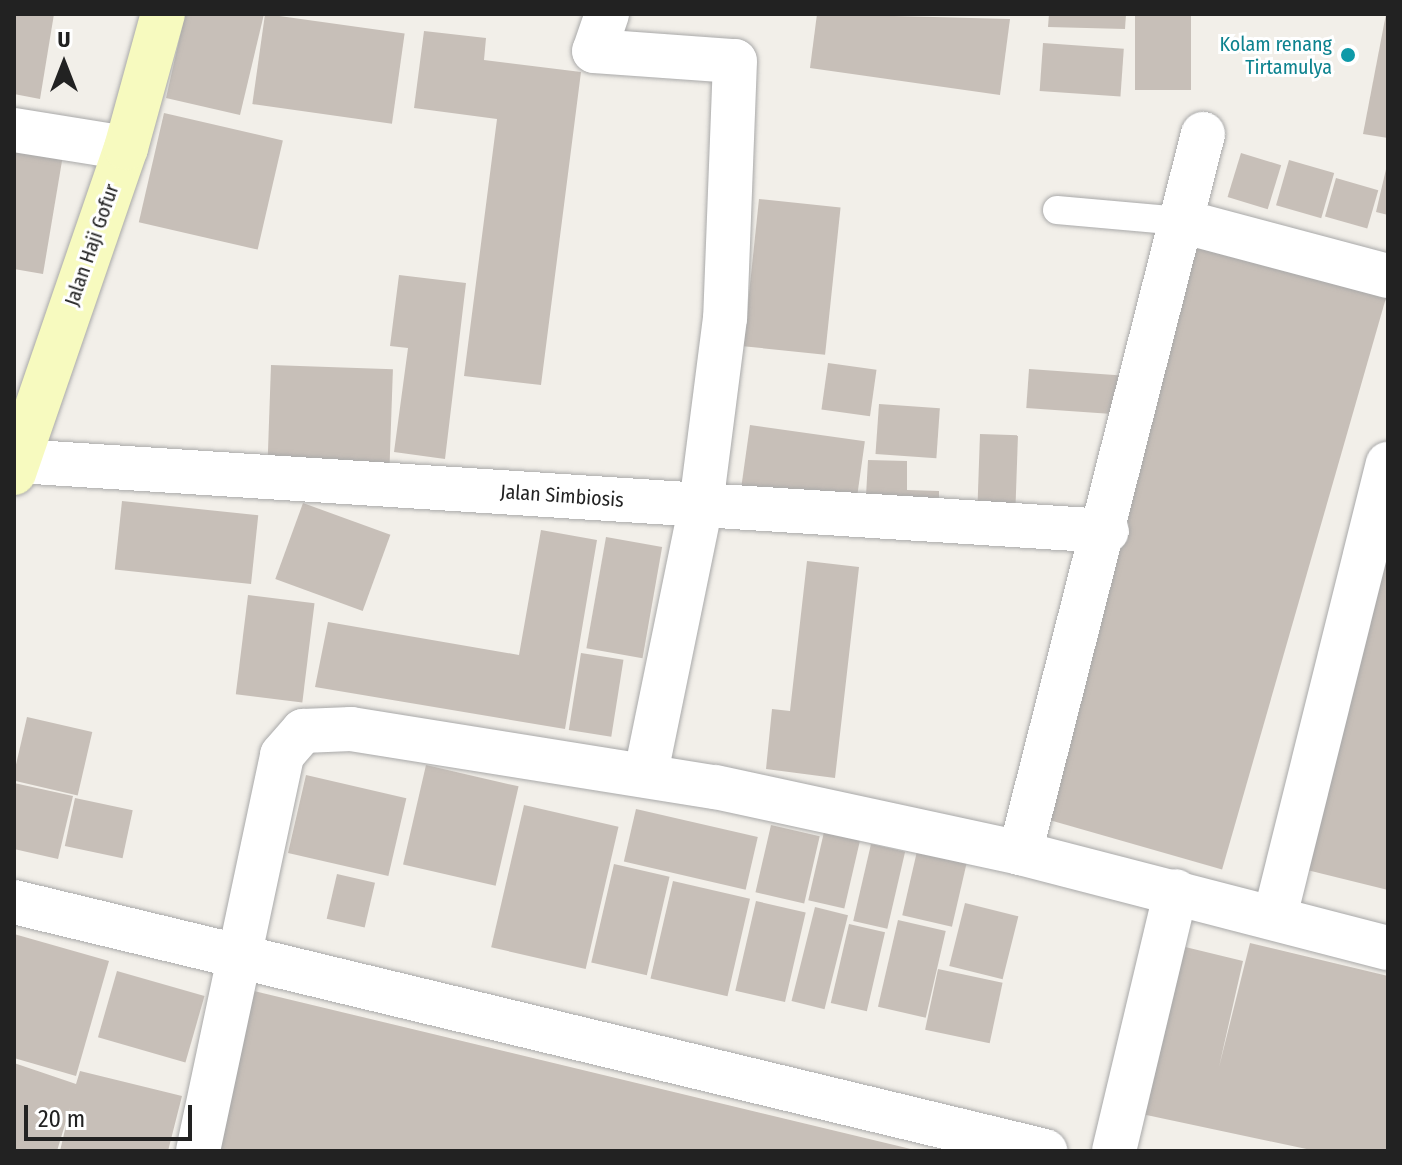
<!DOCTYPE html>
<html>
<head>
<meta charset="utf-8">
<style>
  body { margin:0 }
  #map { position:relative; width:1402px; height:1165px; overflow:hidden; background:#f2efe9; font-family:"Fira Sans Condensed",sans-serif }
  div>[style] { position:absolute }
  .building>* { inset:0; background:#c7bfb8; transform-origin:0 0 }
  .roads { filter:drop-shadow(0 0 2px #a9a9a9) drop-shadow(0 0 2px #a9a9a9) }
  .lane>* { height:28px; margin:-14px; padding:0 14px; transform-origin:14px; border-radius:14px; background:#fff }
  .street>* { height:44px; margin:-22px; padding:0 22px; transform-origin:22px; border-radius:22px; background:#fff }
  .secondary>* { height:44px; margin:-22px; padding:0 22px; transform-origin:22px; border-radius:22px; background:#f7fabf }
  .dots>* { width:22px; height:22px; translate:-50% -50%; box-sizing:border-box; border:4px solid #fff; border-radius:50% }
  span { translate:-50% -50%; white-space:nowrap; text-align:center; line-height:1.15; -webkit-text-stroke:6px #fff; paint-order:stroke }
  .culture-label { font-size:20px; color:#0d838f }
  .right { translate:-100% -50%; text-align:right }
  .street-label { font-size:20px; color:#222 }
  .frame { position:absolute; inset:0; border:16px solid #222; pointer-events:none }
  .north { position:absolute; left:24px; top:24px; width:80px; height:80px; -webkit-text-stroke:6px #fff; paint-order:stroke; rotate:0deg; font-size:22px; font-weight:700; line-height:32px; text-align:center; color:#222 }
  .north::after { content:''; display:block; margin:auto; width:28px; height:36px; background:#222; clip-path:polygon(50% 0,100% 100%,50% 72%,0 100%) }
  .scale { position:absolute; left:24px; top:1105px; width:168px; height:36px; box-sizing:border-box; border:4px solid #222; border-top:0; padding-left:10px; font-size:24px; line-height:28px; white-space:nowrap; color:#222; -webkit-text-stroke:6px #fff; paint-order:stroke }
</style>
</head>
<body>
<div id="map">
  <div class="building">
    <i style="clip-path:polygon(14px 14px,54px 14px,40px 99px,14px 94px)"></i>
    <i style="clip-path:polygon(185px 14px,264px 14px,240px 115px,166px 98px)"></i>
    <i style="left:265px;top:14px;width:141px;height:91px;rotate:8deg"></i>
    <i style="clip-path:polygon(817px 14px,1010px 19px,1000px 95px,810px 68px)"></i>
    <i style="clip-path:polygon(1049px 14px,1126px 14px,1125px 29px,1048px 27px)"></i>
    <i style="left:1135px;top:14px;width:56px;height:76px"></i>
    <i style="clip-path:polygon(1386px 14px,1388px 14px,1388px 138px,1363px 134px)"></i>
    <i style="clip-path:polygon(424px 31px,486px 38px,484px 60px,581px 72px,541px 385px,464px 376px,497px 119px,414px 108px)"></i>
    <i style="left:1043px;top:43px;width:81px;height:48px;rotate:4deg"></i>
    <i style="left:164px;top:113px;width:122px;height:112px;rotate:13deg"></i>
    <i style="clip-path:polygon(14px 147px,63px 155px,43px 274px,14px 269px)"></i>
    <i style="left:1241px;top:153px;width:42px;height:46px;rotate:17deg"></i>
    <i style="left:1289px;top:160px;width:47px;height:47px;rotate:16deg"></i>
    <i style="clip-path:polygon(1387px 165px,1388px 165px,1388px 215px,1376px 212px)"></i>
    <i style="left:1336px;top:178px;width:44px;height:40px;rotate:16deg"></i>
    <i style="left:759px;top:199px;width:82px;height:148px;rotate:6deg"></i>
    <i style="left:1190px;top:234px;width:206px;height:602px;rotate:16deg"></i>
    <i style="clip-path:polygon(399px 275px,466px 283px,445px 459px,394px 452px,408px 348px,390px 346px)"></i>
    <i style="left:828px;top:363px;width:49px;height:47px;rotate:8deg"></i>
    <i style="left:271px;top:365px;width:122px;height:100px;rotate:2deg"></i>
    <i style="left:1029px;top:369px;width:93px;height:39px;rotate:4deg"></i>
    <i style="left:879px;top:404px;width:61px;height:50px;rotate:4deg"></i>
    <i style="left:750px;top:425px;width:116px;height:74px;rotate:8deg"></i>
    <i style="left:980px;top:434px;width:38px;height:83px;rotate:2deg"></i>
    <i style="clip-path:polygon(868px 460px,907px 461px,907px 490px,939px 491px,939px 515px,865px 514px)"></i>
    <i style="left:122px;top:501px;width:137px;height:69px;rotate:6deg"></i>
    <i style="left:303px;top:503px;width:93px;height:81px;rotate:20deg"></i>
    <i style="clip-path:polygon(1388px 516px,1388px 890px,1299px 868px)"></i>
    <i style="clip-path:polygon(541px 530px,597px 540px,565px 729px,315px 687px,328px 622px,519px 655px)"></i>
    <i style="left:606px;top:537px;width:57px;height:113px;rotate:10deg"></i>
    <i style="clip-path:polygon(807px 561px,859px 567px,835px 778px,766px 769px,772px 709px,790px 711px)"></i>
    <i style="left:248px;top:595px;width:67px;height:100px;rotate:7deg"></i>
    <i style="left:581px;top:653px;width:43px;height:78px;rotate:9deg"></i>
    <i style="left:27px;top:717px;width:67px;height:65px;rotate:13deg"></i>
    <i style="left:426px;top:765px;width:95px;height:102px;rotate:13deg"></i>
    <i style="left:306px;top:775px;width:103px;height:80px;rotate:13deg"></i>
    <i style="clip-path:polygon(14px 783px,73px 796px,58px 859px,14px 849px)"></i>
    <i style="left:75px;top:798px;width:59px;height:49px;rotate:12deg"></i>
    <i style="left:524px;top:805px;width:97px;height:146px;rotate:13deg"></i>
    <i style="left:636px;top:809px;width:125px;height:54px;rotate:13deg"></i>
    <i style="left:771px;top:825px;width:50px;height:69px;rotate:13deg"></i>
    <i style="left:824px;top:832px;width:37px;height:70px;rotate:13deg"></i>
    <i style="left:871px;top:844px;width:35px;height:79px;rotate:13deg"></i>
    <i style="left:918px;top:847px;width:51px;height:70px;rotate:13deg"></i>
    <i style="left:614px;top:864px;width:57px;height:101px;rotate:13deg"></i>
    <i style="left:337px;top:874px;width:39px;height:46px;rotate:13deg"></i>
    <i style="left:673px;top:881px;width:79px;height:100px;rotate:13deg"></i>
    <i style="left:756px;top:901px;width:51px;height:92px;rotate:13deg"></i>
    <i style="left:965px;top:903px;width:55px;height:65px;rotate:14deg"></i>
    <i style="left:815px;top:907px;width:34px;height:97px;rotate:14deg"></i>
    <i style="left:898px;top:920px;width:49px;height:89px;rotate:13deg"></i>
    <i style="left:849px;top:924px;width:37px;height:81px;rotate:13deg"></i>
    <i style="clip-path:polygon(14px 934px,109px 961px,76px 1076px,14px 1058px)"></i>
    <i style="clip-path:polygon(1250px 943px,1388px 976px,1388px 1151px,1316px 1151px,1137px 1113px,1177px 945px,1243px 961px,1219px 1067px)"></i>
    <i style="left:938px;top:969px;width:66px;height:62px;rotate:12deg"></i>
    <i style="left:117px;top:971px;width:91px;height:69px;rotate:16deg"></i>
    <i style="clip-path:polygon(250px 990px,915px 1150px,914px 1151px,211px 1151px)"></i>
    <i style="clip-path:polygon(14px 1063px,76px 1084px,80px 1071px,182px 1096px,168px 1151px,60px 1151px,70px 1108px,57px 1151px,14px 1151px)"></i>
  </div>
  <div class="roads">
    <div class="lane">
      <i style="left:1057px;top:210px;width:124px;rotate:5.1deg"></i>
    </div>
    <div class="street">
      <i style="left:607px;top:14px;width:39px;rotate:109deg"></i>
      <i style="left:594px;top:51px;width:141px;rotate:4.1deg"></i>
      <i style="left:735px;top:61px;width:257px;rotate:92.2deg"></i>
      <i style="left:725px;top:318px;width:189px;rotate:97.3deg"></i>
      <i style="left:701px;top:505px;width:275px;rotate:101.6deg"></i>
      <i style="left:14px;top:130px;width:113px;rotate:9.1deg"></i>
      <i style="left:1181px;top:221px;width:214px;rotate:14.9deg"></i>
      <i style="left:18px;top:461px;width:1091px;rotate:3.68deg"></i>
      <i style="left:1020px;top:853px;width:742px;rotate:-75.72deg"></i>
      <i style="left:14px;top:902px;width:1061px;rotate:13.58deg"></i>
      <i style="left:1275px;top:916px;width:466px;rotate:-76deg"></i>
      <i style="left:198px;top:1151px;width:405px;rotate:-78deg"></i>
      <i style="left:282px;top:755px;width:32px;rotate:-49deg"></i>
      <i style="left:303px;top:731px;width:48px;rotate:-2.4deg"></i>
      <i style="left:351px;top:729px;width:369px;rotate:9.1deg"></i>
      <i style="left:715px;top:787px;width:312px;rotate:12.2deg"></i>
      <i style="left:1020px;top:853px;width:380px;rotate:14.5deg"></i>
      <i style="left:1114px;top:1151px;width:267px;rotate:-76.6deg"></i>
    </div>
    <div class="secondary">
      <i style="left:14px;top:473px;width:344px;rotate:-71deg"></i>
      <i style="left:126px;top:148px;width:139px;rotate:-74.6deg"></i>
    </div>
  </div>
  <div class="dots">
    <i style="left:1348px;top:55px;background:#0f9aa8"></i>
  </div>
  <div class="culture-label">
    <span class="right" style="left:1332px;top:56px">Kolam renang<br>Tirtamulya</span>
  </div>
  <div class="street-label">
    <span style="left:92px;top:245px;rotate:-71deg">Jalan Haji Gofur</span>
    <span style="left:562px;top:496px;rotate:4deg">Jalan Simbiosis</span>
  </div>
  <div class="frame"></div>
  <div class="north">U</div>
  <div class="scale">20 m</div>
</div>
</body>
</html>
